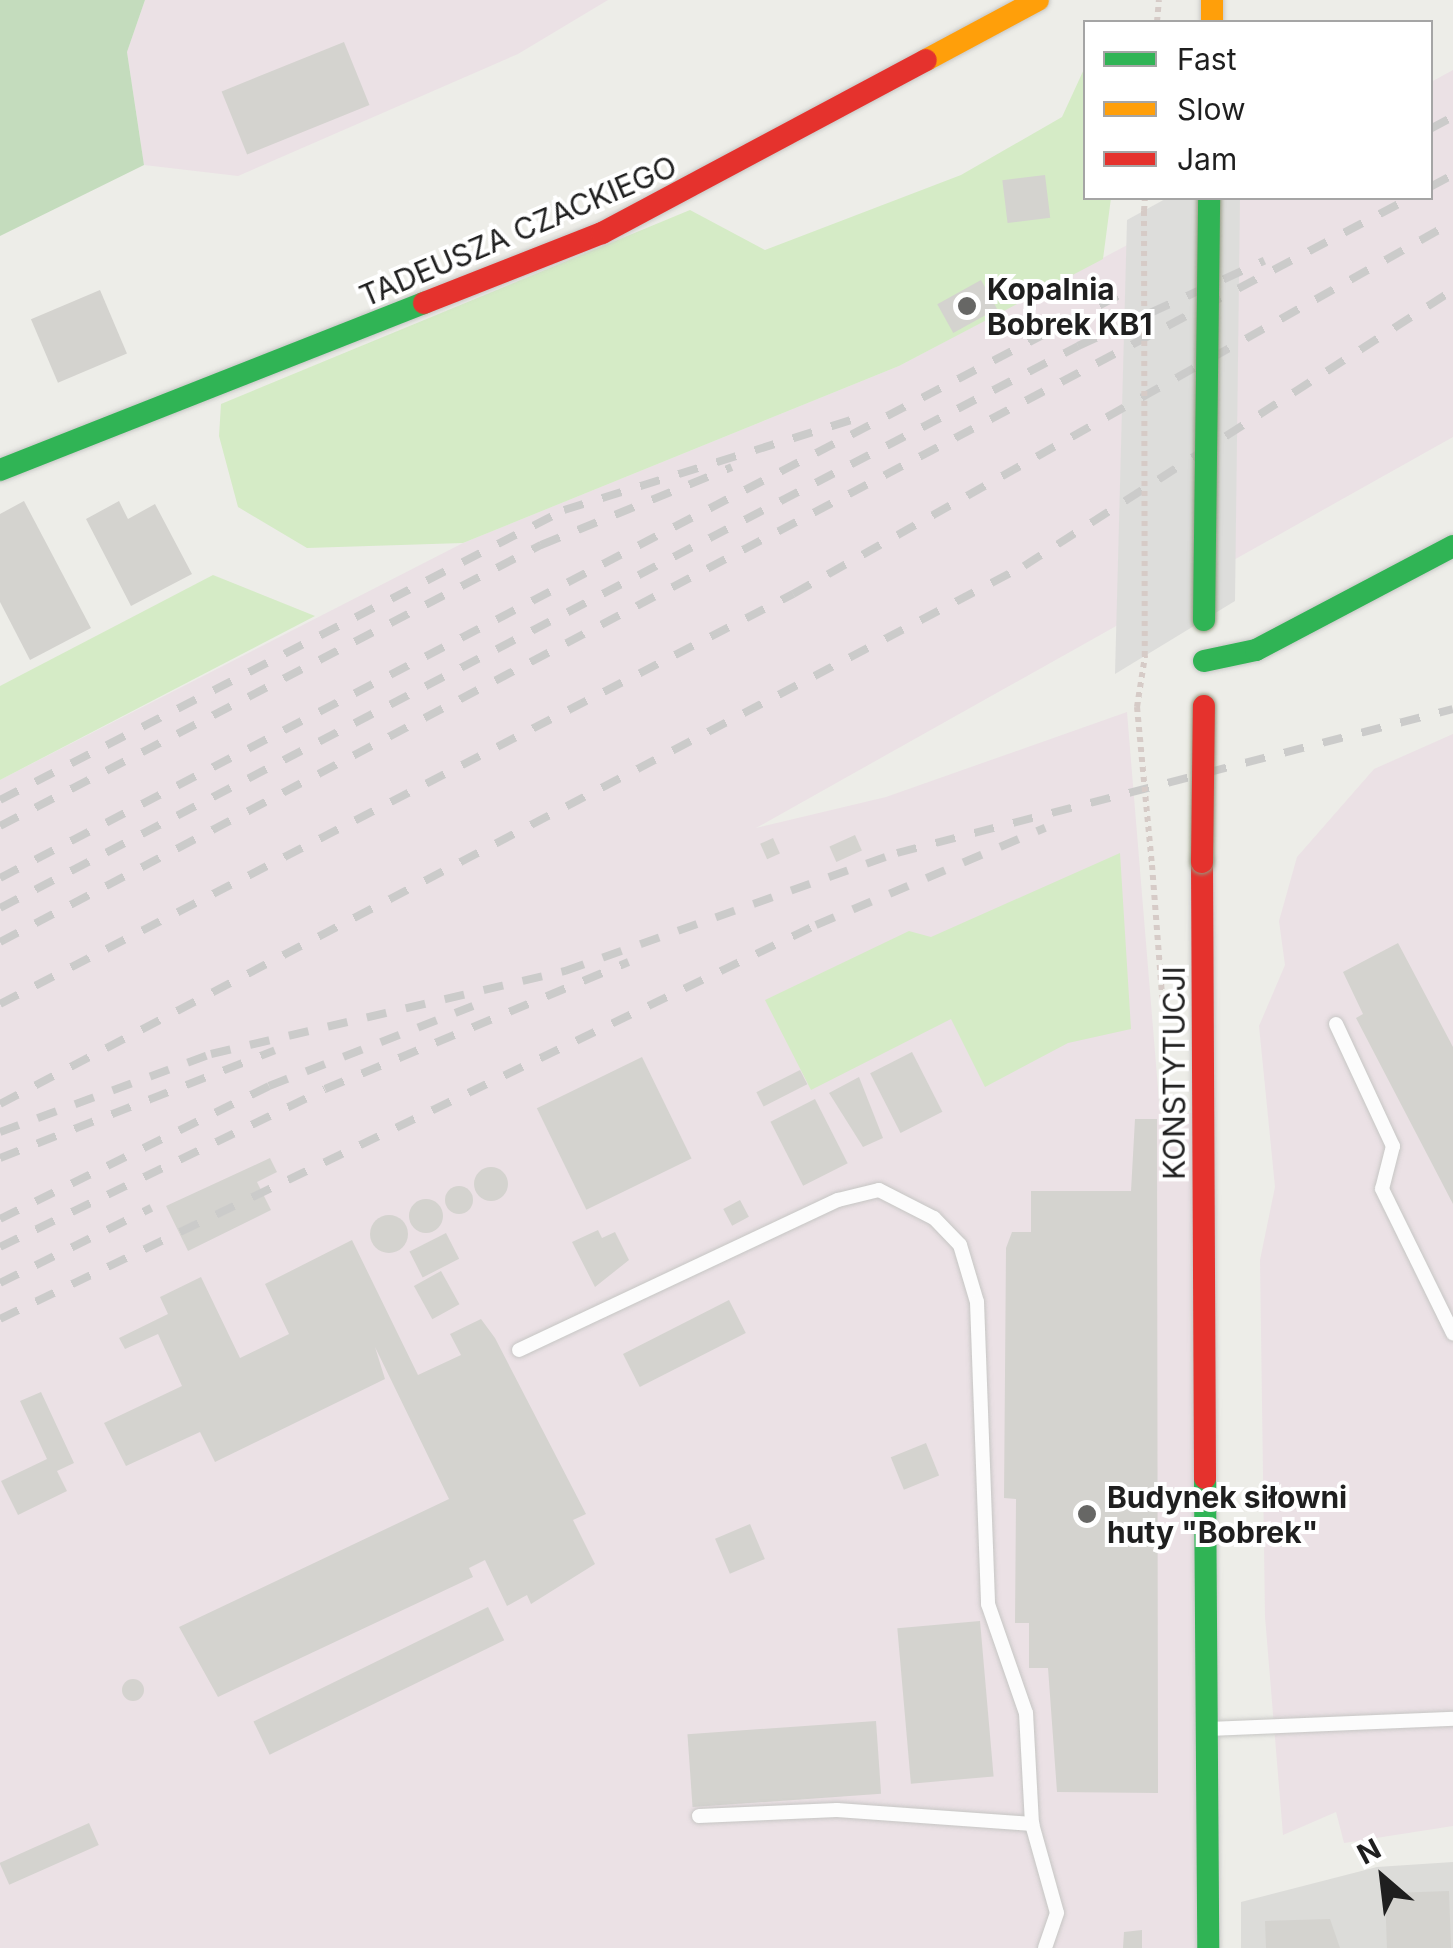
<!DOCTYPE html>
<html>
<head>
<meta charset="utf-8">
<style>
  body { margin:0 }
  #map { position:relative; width:1453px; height:1948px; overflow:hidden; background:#edede8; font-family:Inter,sans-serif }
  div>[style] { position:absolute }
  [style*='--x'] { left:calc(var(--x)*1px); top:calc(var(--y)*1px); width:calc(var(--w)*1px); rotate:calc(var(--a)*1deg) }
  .residential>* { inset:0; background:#dcdcd9 }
  .industrial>* { inset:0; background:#ebe1e5 }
  .grass>* { inset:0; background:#d5ebc6 }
  .forest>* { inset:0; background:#c4dcbd }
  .pier>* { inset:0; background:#dddddb }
  .building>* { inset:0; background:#d4d3cf; transform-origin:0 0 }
  .round { border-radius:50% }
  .path>* { height:6px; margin-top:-3px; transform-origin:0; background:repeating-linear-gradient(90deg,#d6cbc7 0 5px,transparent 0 10px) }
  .roads { filter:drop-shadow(0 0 2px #c6c6c4) drop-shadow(0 0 2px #c6c6c4) }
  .lane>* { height:14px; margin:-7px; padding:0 7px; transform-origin:7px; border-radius:7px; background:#fcfcfc }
  .fast>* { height:22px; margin:-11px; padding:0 11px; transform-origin:11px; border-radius:11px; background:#30b455 }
  .slow>* { height:22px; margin:-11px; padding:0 11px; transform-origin:11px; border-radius:11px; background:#ff9f0a }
  .jam>* { height:22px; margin:-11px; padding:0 11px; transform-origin:11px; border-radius:11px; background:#e5322d }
  .rail>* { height:8px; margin-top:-4px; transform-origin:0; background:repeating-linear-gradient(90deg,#cbcbca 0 20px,transparent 0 40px) }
  .path-bridge>* { height:6px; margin-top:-3px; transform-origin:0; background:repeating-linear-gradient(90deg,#d6cbc7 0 5px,transparent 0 10px) }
  .bridges { filter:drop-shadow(0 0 2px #939880) drop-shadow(0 0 2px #939880) }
  .fast-bridge>* { height:22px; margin:-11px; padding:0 11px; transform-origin:11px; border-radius:11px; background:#30b455 }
  .jam-bridge>* { height:22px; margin:-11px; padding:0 11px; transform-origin:11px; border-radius:11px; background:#e5322d }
  .dots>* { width:28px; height:28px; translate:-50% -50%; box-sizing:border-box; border:5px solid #fff; border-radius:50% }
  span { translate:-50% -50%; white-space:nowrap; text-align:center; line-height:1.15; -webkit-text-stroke:8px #fff; paint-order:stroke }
  .street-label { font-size:30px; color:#1f1f1f }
  .poi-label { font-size:30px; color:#1f1f1f; font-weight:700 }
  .left { translate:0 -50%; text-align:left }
  .legend { position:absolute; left:1083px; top:20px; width:350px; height:180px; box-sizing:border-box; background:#fff; border:2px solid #a5a5a5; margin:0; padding:12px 18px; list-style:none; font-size:30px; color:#1f1f1f }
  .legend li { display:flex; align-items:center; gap:20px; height:50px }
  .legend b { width:50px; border:2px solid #a5a5a5 }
  .north { position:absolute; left:1333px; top:1828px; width:100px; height:100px; -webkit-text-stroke:8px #fff; paint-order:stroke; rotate:332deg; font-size:28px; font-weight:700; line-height:40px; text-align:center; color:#1f1f1f }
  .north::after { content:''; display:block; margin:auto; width:35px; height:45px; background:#1f1f1f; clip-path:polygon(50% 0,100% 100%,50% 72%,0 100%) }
</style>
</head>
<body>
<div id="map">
  <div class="residential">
    <i style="clip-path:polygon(1453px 1862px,1453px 1948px,1241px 1948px,1241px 1902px,1377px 1867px)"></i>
  </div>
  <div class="industrial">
    <i style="clip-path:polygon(145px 0,608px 0,518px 54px,238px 176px,144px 165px,127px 52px)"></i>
    <i style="clip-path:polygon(1453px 70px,1453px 437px,756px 828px,886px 797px,1127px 712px,1160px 1113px,1205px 1113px,1208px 1948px,0 1948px,0 780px,463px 543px,899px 366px,1216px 198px,1430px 198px,1431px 82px)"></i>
    <i style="clip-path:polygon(1453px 734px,1453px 1826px,1344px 1843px,1336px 1812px,1283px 1835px,1265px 1617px,1260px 1260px,1275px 1187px,1259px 1026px,1285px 965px,1279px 921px,1297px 857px,1374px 769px)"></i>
  </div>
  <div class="grass">
    <i style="clip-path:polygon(1085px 67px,1086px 198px,1111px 198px,1103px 259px,899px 366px,463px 543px,307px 548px,238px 507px,219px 436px,221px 404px,690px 210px,765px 250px,961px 175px,1062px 117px)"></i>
    <i style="clip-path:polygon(213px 575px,315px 616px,0 780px,0 686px)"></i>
    <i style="clip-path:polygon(1120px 853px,1131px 1029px,1068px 1043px,985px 1087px,951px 1019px,811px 1090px,765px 1000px,909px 931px,931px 937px)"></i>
  </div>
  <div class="forest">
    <i style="clip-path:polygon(0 0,145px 0,127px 52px,144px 165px,0 236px)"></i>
  </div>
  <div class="pier">
    <i style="clip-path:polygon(1167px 198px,1240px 198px,1235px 601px,1115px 674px,1127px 220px)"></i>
  </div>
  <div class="building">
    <i style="left:344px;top:42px;width:68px;height:132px;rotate:68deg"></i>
    <i style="left:1045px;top:175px;width:43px;height:43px;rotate:83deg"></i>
    <i style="left:981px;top:280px;width:33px;height:50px;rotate:61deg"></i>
    <i style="left:100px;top:290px;width:69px;height:75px;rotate:67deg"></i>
    <i style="clip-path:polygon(24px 501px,91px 628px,30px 660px,0 602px,0 514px)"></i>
    <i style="clip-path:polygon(119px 501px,128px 519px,155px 504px,192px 574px,131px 606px,86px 519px)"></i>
    <i style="left:855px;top:835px;width:17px;height:28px;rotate:66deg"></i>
    <i style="left:773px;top:838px;width:17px;height:14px;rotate:66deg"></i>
    <i style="clip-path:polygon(1398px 943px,1453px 1047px,1453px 1204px,1356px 1018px,1363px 1014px,1343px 972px)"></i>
    <i style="left:912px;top:1052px;width:67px;height:47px;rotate:63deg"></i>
    <i style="left:642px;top:1057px;width:113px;height:117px;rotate:64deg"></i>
    <i style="left:800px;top:1070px;width:16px;height:49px;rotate:63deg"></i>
    <i style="clip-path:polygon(859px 1077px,883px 1138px,863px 1147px,829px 1093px)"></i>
    <i style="left:815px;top:1099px;width:72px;height:50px;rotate:63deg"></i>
    <i style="clip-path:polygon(1135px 1119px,1157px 1119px,1158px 1793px,1057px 1792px,1048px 1668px,1029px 1668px,1029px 1623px,1015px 1623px,1016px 1499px,1004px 1498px,1006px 1248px,1012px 1232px,1031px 1232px,1031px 1191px,1131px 1191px)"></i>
    <i style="clip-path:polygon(270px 1158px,277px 1172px,257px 1182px,271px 1210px,188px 1251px,166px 1206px)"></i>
    <i class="round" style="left:474px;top:1167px;width:34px;height:34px"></i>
    <i class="round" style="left:445px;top:1186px;width:28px;height:28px"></i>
    <i class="round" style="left:409px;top:1199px;width:34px;height:34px"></i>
    <i style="left:740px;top:1200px;width:19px;height:19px;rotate:62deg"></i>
    <i class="round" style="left:370px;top:1215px;width:38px;height:38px"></i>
    <i style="clip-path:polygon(598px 1230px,602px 1238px,615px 1232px,629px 1260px,595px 1287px,572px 1242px)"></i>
    <i style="left:446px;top:1233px;width:29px;height:41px;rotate:63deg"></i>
    <i style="clip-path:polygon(352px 1240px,418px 1375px,461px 1355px,450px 1334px,481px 1319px,495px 1338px,586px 1514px,573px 1520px,595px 1564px,531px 1604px,527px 1595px,507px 1606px,485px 1560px,469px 1568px,473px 1577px,218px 1697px,179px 1627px,449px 1499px,375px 1347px,385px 1379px,215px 1462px,200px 1432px,126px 1466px,104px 1423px,182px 1386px,158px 1334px,125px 1349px,119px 1338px,168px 1314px,160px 1297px,201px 1277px,240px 1358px,289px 1334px,265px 1284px)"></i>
    <i style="left:441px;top:1271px;width:38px;height:31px;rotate:61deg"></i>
    <i style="left:729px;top:1300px;width:37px;height:119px;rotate:63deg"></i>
    <i style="clip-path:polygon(41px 1392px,74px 1463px,57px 1471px,67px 1491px,18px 1515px,1px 1481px,47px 1459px,20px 1401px)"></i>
    <i style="left:926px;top:1443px;width:35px;height:38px;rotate:68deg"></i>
    <i style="left:750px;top:1524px;width:38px;height:38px;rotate:67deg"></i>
    <i style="left:488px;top:1607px;width:37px;height:261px;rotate:64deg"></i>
    <i style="left:980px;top:1621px;width:156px;height:83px;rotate:85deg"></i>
    <i class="round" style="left:122px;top:1679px;width:22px;height:22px"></i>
    <i style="left:876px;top:1721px;width:73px;height:189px;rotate:86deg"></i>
    <i style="left:89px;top:1823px;width:24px;height:98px;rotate:66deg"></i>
    <i style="left:1449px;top:1891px;width:57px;height:64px;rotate:88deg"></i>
    <i style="clip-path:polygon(1330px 1919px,1340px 1948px,1266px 1948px,1265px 1921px)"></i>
    <i style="clip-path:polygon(1142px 1930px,1142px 1948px,1123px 1948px,1124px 1932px)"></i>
  </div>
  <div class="path">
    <i style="--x:1157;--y:22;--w:22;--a:-85"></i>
    <i style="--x:1144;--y:211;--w:13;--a:-86"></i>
    <i style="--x:1137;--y:707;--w:52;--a:-81.1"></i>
    <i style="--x:1152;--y:865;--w:143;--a:85.6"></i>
  </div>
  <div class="roads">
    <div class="lane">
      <i style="--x:1336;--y:1024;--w:135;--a:65"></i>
      <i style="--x:1393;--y:1146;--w:44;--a:104.3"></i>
      <i style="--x:1382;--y:1189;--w:161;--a:63.8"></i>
      <i style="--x:519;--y:1350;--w:353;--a:-25.2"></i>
      <i style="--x:838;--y:1200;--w:42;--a:-13.7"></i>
      <i style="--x:879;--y:1190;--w:62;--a:27"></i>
      <i style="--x:934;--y:1218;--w:37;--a:46"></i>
      <i style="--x:960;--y:1245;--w:59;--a:73.4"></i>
      <i style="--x:977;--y:1302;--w:302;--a:87.9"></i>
      <i style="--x:988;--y:1604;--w:115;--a:70.8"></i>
      <i style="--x:1026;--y:1713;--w:111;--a:86.9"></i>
      <i style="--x:1210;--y:1729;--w:243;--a:-2.4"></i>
      <i style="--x:699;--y:1816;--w:138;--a:-2.5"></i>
      <i style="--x:837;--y:1810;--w:196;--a:4.1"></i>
      <i style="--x:1032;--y:1824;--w:92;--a:74.3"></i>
      <i style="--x:1057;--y:1913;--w:37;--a:109"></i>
    </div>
    <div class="fast">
      <i style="--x:0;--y:470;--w:456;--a:-21.5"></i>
      <i style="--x:1204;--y:661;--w:53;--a:-11.9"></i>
      <i style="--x:1256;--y:650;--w:223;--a:-27.8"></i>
      <i style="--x:1205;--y:1478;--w:470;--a:89.6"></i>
    </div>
    <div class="slow">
      <i style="--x:1212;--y:0;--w:22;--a:90"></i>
      <i style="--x:926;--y:60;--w:127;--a:-28.2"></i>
    </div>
    <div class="jam">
      <i style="--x:424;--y:303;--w:191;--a:-21.5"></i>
      <i style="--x:602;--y:233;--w:367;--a:-28.1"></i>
      <i style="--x:1202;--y:862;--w:616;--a:89.72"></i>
    </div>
  </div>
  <div class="rail">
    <i style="--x:1430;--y:129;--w:26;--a:-28"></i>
    <i style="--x:1430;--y:187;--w:26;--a:-28"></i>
    <i style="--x:0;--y:800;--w:634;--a:-27.21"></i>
    <i style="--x:564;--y:510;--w:318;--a:-17.4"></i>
    <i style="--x:0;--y:826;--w:610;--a:-27.45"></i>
    <i style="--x:541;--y:545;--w:206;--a:-22.2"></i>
    <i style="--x:0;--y:878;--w:1275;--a:-27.51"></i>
    <i style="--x:0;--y:908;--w:1216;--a:-27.53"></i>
    <i style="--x:1078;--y:346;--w:205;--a:-24.6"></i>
    <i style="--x:0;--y:942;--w:1594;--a:-27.82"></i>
    <i style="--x:0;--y:1004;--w:893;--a:-27.34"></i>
    <i style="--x:793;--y:594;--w:758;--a:-29.41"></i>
    <i style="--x:0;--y:1104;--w:1157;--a:-27.72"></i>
    <i style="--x:1024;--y:566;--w:510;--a:-32.76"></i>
    <i style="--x:0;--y:1132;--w:225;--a:-20.3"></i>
    <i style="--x:211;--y:1054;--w:364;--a:-13.2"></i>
    <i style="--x:565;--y:971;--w:352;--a:-19.6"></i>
    <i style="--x:897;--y:853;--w:574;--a:-14.52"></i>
    <i style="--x:0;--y:1158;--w:295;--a:-21.4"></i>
    <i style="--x:0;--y:1219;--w:300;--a:-26.3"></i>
    <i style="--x:269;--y:1086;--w:219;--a:-21.4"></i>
    <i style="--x:0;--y:1247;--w:361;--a:-25.9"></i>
    <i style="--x:325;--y:1089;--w:329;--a:-22.7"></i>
    <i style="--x:0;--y:1283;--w:169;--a:-26.4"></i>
    <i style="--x:0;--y:1319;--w:906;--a:-25.77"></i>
    <i style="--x:816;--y:925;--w:249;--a:-23"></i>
  </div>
  <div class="path-bridge">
    <i style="--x:1144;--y:211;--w:445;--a:89.9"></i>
    <i style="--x:1137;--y:707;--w:159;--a:84.6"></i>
  </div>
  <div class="bridges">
    <div class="fast-bridge">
      <i style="--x:1204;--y:620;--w:422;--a:-89.3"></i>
    </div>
    <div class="jam-bridge">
      <i style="--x:1202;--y:862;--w:156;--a:-89.3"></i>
    </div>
  </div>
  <div class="dots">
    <i style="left:967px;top:306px;background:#676765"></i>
    <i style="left:1087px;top:1514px;background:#676765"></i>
  </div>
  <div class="street-label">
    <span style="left:518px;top:231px;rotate:-23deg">TADEUSZA CZACKIEGO</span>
    <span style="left:1174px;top:1073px;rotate:-90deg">KONSTYTUCJI</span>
  </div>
  <div class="poi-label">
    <span class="left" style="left:987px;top:306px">Kopalnia<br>Bobrek KB1</span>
    <span class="left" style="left:1107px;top:1514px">Budynek siłowni<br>huty "Bobrek"</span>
  </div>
  <ul class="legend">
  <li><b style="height:12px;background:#30b455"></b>Fast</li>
  <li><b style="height:12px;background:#ff9f0a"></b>Slow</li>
  <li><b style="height:12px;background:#e5322d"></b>Jam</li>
  </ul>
  <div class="north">N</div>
</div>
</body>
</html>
